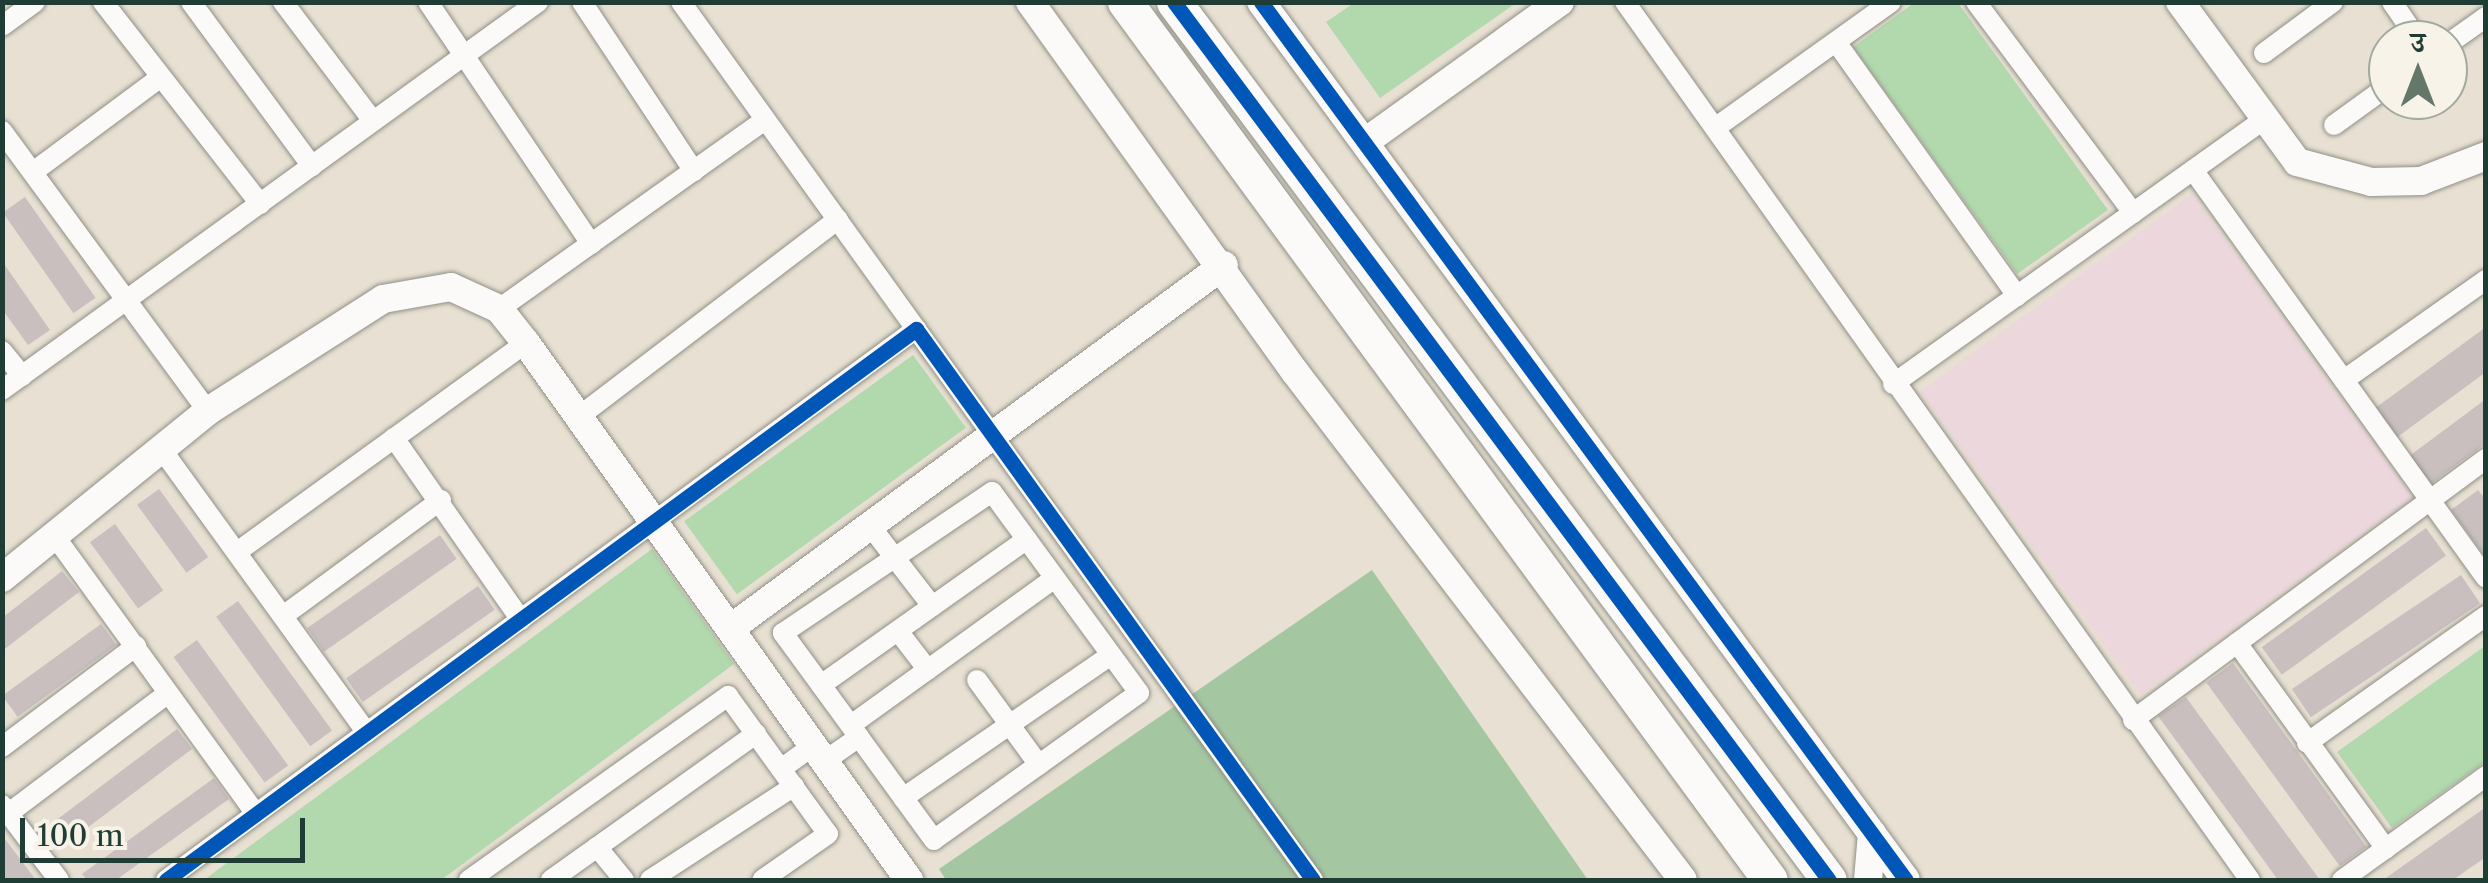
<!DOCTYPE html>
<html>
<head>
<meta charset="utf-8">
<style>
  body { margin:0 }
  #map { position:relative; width:2488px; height:883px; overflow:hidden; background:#e8e0d2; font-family:"Libre Caslon Text","Noto Serif Devanagari",serif }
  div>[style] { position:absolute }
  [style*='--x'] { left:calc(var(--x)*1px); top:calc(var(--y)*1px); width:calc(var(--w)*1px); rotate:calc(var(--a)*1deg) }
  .built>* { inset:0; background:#ecd7dc; transform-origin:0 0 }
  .green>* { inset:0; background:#b2d8ad; transform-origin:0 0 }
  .forest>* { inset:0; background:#a4c7a2 }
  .building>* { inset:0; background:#cabfbf; transform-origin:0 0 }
  .roads { filter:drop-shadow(0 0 2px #8f9087) drop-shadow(0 0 2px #8f9087) }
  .street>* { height:20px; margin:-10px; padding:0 10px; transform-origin:10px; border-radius:10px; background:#fcfaf8 }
  .secondary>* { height:28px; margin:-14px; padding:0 14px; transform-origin:14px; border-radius:14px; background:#fcfaf8 }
  .highway>* { height:35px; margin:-17.5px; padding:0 17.5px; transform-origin:17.5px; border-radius:17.5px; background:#fcfaf8 }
  .cycleway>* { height:15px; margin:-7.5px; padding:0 7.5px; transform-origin:7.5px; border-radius:7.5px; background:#0057b8 }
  span { translate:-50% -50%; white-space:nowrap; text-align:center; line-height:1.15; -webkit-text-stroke:8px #f7f3e8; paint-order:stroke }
  .frame { position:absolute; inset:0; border:5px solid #1f3d34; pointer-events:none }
  .north { position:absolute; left:2368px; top:20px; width:100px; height:100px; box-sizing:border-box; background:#f7f3e8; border:2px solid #a1aaa0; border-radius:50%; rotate:0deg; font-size:28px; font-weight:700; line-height:40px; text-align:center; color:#1f3d34 }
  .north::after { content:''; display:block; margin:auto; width:35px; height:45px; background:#65766b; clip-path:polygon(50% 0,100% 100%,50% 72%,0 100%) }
  .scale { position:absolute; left:20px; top:818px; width:285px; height:45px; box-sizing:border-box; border:5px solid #1f3d34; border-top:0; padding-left:12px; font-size:30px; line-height:35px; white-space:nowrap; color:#1f3d34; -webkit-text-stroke:8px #f7f3e8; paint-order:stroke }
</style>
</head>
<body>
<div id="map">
  <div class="built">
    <i style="left:2192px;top:194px;width:375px;height:336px;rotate:54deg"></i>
  </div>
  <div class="green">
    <i style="clip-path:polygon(1354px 3px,1354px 2px,1516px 3px,1380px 98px,1326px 22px)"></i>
    <i style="clip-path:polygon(1914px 3px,1958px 3px,2108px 210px,2017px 274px,1853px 47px)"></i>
    <i style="left:913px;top:355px;width:90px;height:283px;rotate:54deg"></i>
    <i style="clip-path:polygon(652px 549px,734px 664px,441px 880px,204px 880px)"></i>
    <i style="clip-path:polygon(2485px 646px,2485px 762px,2392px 828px,2337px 752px)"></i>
  </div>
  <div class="forest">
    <i style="clip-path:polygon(1372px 570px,1588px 880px,946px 880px,939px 869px)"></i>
  </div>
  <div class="building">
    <i style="left:25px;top:197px;width:123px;height:27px;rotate:55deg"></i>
    <i style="clip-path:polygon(2px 261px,50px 330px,28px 345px,2px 309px)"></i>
    <i style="clip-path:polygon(2486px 327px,2486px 372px,2396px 438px,2374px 409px)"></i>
    <i style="clip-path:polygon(2486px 399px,2486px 443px,2429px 485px,2408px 457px)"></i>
    <i style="left:159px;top:489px;width:84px;height:27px;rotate:54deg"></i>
    <i style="clip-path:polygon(2478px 490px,2486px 500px,2486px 558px,2451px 510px)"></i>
    <i style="left:115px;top:524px;width:82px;height:31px;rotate:54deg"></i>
    <i style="left:2426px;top:528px;width:34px;height:203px;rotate:54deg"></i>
    <i style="left:440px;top:535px;width:29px;height:162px;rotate:55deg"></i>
    <i style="clip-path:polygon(62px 571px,79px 592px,2px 651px,2px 618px)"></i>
    <i style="left:2461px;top:575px;width:34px;height:204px;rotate:56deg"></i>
    <i style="left:478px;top:586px;width:29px;height:161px;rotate:55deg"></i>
    <i style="left:238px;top:601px;width:160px;height:27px;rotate:54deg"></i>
    <i style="left:101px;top:624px;width:26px;height:122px;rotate:54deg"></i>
    <i style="left:197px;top:640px;width:155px;height:29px;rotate:54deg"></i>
    <i style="left:2233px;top:663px;width:227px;height:33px;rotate:54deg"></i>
    <i style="clip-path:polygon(2186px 697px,2196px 711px,2320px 880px,2278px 880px,2241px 829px,2158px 716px)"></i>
    <i style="left:177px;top:729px;width:25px;height:161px;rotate:53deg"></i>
    <i style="clip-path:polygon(214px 778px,229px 799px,116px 880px,87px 880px,82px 874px)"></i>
    <i style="clip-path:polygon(2486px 807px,2486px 857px,2473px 866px,2453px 880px,2383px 880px)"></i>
    <i style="clip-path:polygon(2px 835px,36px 880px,2px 880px)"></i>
  </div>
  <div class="roads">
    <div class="street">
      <i style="--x:103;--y:2;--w:256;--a:52.1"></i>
      <i style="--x:191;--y:2;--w:204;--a:53.6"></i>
      <i style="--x:283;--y:2;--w:149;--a:52.9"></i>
      <i style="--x:428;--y:2;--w:292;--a:56"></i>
      <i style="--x:582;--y:2;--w:203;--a:56.5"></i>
      <i style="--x:681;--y:2;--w:403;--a:54.3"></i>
      <i style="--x:1625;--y:2;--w:1078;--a:54.56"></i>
      <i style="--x:1976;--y:2;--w:263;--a:53.3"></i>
      <i style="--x:2392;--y:2;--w:46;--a:55.6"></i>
      <i style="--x:2;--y:26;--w:41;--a:-36"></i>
      <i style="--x:1836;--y:42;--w:312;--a:54.5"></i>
      <i style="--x:2448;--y:44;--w:47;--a:-35.4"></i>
      <i style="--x:2264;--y:53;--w:86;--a:-36.5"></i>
      <i style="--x:2334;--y:125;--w:67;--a:-35.8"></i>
      <i style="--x:1715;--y:128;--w:216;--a:-35.6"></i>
      <i style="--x:2;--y:131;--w:348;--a:53.7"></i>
      <i style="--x:2193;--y:170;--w:502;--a:54.32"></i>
      <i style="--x:33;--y:172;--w:156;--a:-36.6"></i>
      <i style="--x:499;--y:309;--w:326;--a:-35.4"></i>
      <i style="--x:2;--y:351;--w:32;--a:51"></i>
      <i style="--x:2344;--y:380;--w:174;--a:-35.2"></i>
      <i style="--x:1893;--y:384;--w:453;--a:-35.5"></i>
      <i style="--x:2;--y:390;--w:662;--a:-35.9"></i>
      <i style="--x:581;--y:415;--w:323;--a:-37.3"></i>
      <i style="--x:394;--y:438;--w:222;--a:55.1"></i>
      <i style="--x:160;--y:447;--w:353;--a:54.1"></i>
      <i style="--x:871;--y:527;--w:100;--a:52.3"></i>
      <i style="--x:54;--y:535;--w:344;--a:54.1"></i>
      <i style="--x:237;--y:552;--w:357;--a:-35.9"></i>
      <i style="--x:283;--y:616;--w:196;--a:-36.3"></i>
      <i style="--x:898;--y:631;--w:49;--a:52.4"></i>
      <i style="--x:2237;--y:643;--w:254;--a:54.1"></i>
      <i style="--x:977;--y:680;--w:105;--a:53.9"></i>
      <i style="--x:821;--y:685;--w:252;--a:-35.3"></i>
      <i style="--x:2133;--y:720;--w:439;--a:-36.5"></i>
      <i style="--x:851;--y:725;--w:251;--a:-35.8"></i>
      <i style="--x:2307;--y:743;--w:219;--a:-35.4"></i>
      <i style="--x:2;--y:747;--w:168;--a:-37"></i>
      <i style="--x:826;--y:760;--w:40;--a:-34.9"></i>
      <i style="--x:859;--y:737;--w:129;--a:-126.2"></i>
      <i style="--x:783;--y:633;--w:252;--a:-34"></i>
      <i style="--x:992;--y:492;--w:249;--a:53.8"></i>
      <i style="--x:1139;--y:693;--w:252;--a:144.4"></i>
      <i style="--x:934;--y:840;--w:127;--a:-126.1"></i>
      <i style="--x:781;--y:769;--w:41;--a:-36"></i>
      <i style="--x:903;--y:798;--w:252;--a:-34.5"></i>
      <i style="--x:2;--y:805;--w:94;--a:52.8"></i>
      <i style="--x:9;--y:813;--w:199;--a:-37"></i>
      <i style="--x:597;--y:847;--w:43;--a:50.7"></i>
      <i style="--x:166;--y:880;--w:931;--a:-36.3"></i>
      <i style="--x:916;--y:329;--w:679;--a:54.23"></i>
      <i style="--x:469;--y:880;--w:318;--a:-35.4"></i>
      <i style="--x:728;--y:696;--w:170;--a:54.1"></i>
      <i style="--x:828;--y:834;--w:80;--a:145.1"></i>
      <i style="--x:551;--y:880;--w:252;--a:-35.5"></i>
      <i style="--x:650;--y:880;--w:172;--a:-33.1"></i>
      <i style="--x:2342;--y:880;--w:178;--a:-35.8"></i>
    </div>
    <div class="secondary">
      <i style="--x:1030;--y:2;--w:455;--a:54.4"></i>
      <i style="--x:1295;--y:372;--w:639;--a:52.63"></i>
      <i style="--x:1261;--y:2;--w:1089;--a:53.7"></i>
      <i style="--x:2180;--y:2;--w:198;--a:53.8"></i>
      <i style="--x:2297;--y:162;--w:77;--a:15.1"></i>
      <i style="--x:2371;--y:182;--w:50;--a:-1.1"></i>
      <i style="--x:2421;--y:181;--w:70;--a:-21"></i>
      <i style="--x:1365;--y:142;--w:240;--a:-35.7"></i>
      <i style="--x:2;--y:578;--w:265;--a:-39"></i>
      <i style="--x:208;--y:411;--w:208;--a:-32.6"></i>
      <i style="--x:383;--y:299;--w:69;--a:-10"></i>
      <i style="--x:451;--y:287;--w:53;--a:24.6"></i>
      <i style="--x:499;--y:309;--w:43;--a:51.5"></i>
      <i style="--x:526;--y:343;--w:660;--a:54.5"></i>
      <i style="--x:731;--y:628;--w:612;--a:-36.36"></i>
      <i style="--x:1868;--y:880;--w:47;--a:-85.1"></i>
    </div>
    <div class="highway">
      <i style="--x:1125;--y:2;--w:1089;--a:53.7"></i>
      <i style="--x:1174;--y:2;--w:1095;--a:53.28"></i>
    </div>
  </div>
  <div class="cycleway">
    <i style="--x:1174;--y:2;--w:1095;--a:53.28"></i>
    <i style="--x:1261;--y:2;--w:1089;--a:53.7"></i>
    <i style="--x:166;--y:880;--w:931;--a:-36.3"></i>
    <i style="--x:916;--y:329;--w:679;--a:54.23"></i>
  </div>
  <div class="frame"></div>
  <div class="north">उ</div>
  <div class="scale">100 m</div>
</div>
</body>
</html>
